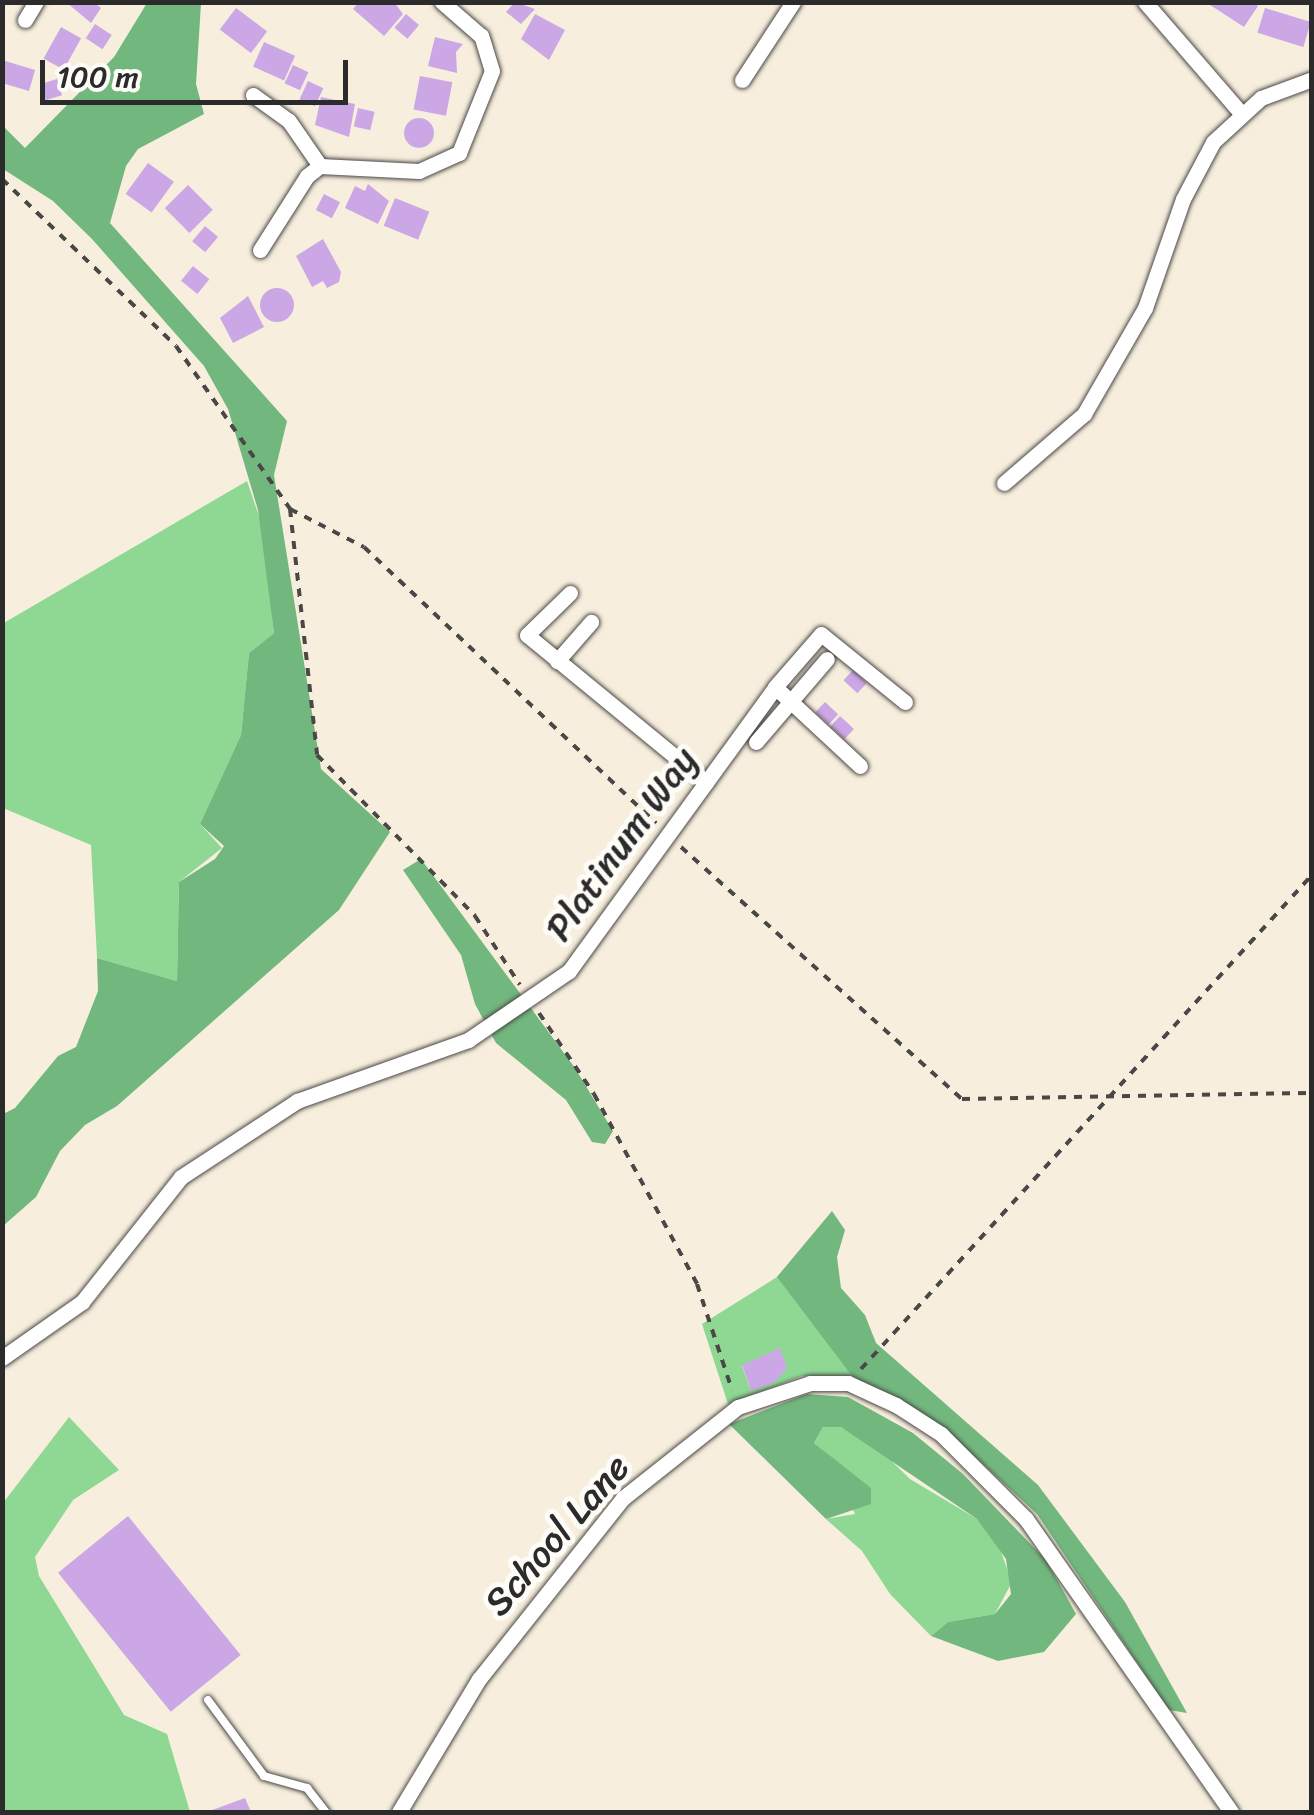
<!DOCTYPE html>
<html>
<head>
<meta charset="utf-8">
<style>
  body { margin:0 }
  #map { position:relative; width:1314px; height:1815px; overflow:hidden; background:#f7eedd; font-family:Sriracha,sans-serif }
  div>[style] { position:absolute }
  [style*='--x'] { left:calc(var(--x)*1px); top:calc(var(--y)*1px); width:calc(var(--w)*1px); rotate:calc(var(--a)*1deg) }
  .green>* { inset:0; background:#8ed894 }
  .forest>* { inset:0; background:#72b87e }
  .building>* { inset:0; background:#cba8e5; transform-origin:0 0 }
  .round { border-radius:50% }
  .path>* { height:4px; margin-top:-2px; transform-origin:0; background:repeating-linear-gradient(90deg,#4a4846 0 8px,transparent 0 16px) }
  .roads { filter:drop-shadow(0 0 2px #4a4846) drop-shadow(0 0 2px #4a4846) }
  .lane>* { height:8px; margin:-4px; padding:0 4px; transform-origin:4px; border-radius:4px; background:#fff }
  .street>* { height:15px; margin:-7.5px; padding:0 7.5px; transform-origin:7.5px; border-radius:7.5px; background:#fff }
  span { translate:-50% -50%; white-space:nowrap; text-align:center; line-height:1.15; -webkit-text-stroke:10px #fdfcf7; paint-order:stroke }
  .street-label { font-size:38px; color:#2b2b2b }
  .frame { position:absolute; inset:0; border:5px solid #2b2b2b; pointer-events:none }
  .scale { position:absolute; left:40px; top:60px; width:308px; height:45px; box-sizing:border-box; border:5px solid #2b2b2b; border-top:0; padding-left:12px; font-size:30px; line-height:35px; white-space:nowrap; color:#2b2b2b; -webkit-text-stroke:8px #fdfcf7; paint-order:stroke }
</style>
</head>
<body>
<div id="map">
  <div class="green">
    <i style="clip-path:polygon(247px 481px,262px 525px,274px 633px,249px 653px,241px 735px,200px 824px,222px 848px,179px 882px,177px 981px,97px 958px,91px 845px,3px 808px,2px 624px)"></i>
    <i style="clip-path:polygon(evenodd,807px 1242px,852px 1376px,802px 1376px,728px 1404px,702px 1324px,777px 1277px,807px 1242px,780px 1348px,781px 1375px,751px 1391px,742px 1366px,780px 1348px)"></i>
    <i style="clip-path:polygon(69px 1417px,119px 1470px,73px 1500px,35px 1557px,39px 1576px,124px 1715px,167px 1734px,190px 1812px,3px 1812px,3px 1503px)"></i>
    <i style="clip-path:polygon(823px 1427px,841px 1427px,878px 1448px,910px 1479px,977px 1519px,997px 1541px,1012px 1582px,995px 1614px,948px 1622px,931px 1636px,890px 1594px,862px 1551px,826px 1519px,855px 1514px,829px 1455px,814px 1443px)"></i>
  </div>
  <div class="forest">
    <i style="clip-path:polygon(147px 3px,201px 3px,196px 84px,204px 114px,138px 149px,126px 166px,110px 223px,287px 421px,274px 475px,321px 769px,390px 832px,339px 910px,117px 1106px,85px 1125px,60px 1151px,36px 1197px,3px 1226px,3px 1114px,15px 1108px,58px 1056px,76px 1047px,98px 991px,97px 958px,177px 981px,179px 882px,215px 859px,224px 846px,200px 824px,241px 735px,249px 653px,274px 633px,258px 510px,228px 409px,204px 366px,92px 239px,53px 201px,3px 169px,3px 126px,25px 148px,114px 57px)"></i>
    <i style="clip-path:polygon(421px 859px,575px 1068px,613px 1131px,605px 1144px,592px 1142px,566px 1100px,496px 1043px,475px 1004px,461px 955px,403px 870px)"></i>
    <i style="clip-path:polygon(832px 1211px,845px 1230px,837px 1257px,841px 1288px,865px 1315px,876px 1343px,1038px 1485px,1125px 1602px,1187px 1713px,1169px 1710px,1037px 1514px,946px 1430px,852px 1376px,777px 1277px)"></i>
    <i style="clip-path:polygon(807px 1394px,848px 1397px,913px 1433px,963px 1474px,1046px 1560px,1076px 1614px,1044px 1652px,998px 1661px,931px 1636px,948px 1622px,995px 1614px,1011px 1594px,1006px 1559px,977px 1519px,841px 1427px,823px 1427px,814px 1443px,871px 1488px,871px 1504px,826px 1519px,729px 1424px)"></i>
  </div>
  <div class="building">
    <i style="clip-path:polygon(66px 2px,93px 2px,101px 8px,91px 23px)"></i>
    <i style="clip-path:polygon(359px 2px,394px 2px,403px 14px,384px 36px,353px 9px)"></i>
    <i style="clip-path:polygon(515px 2px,535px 9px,521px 24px,506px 12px)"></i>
    <i style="clip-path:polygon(1253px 2px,1258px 6px,1244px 27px,1207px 3px)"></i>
    <i style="left:236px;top:8px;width:39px;height:27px;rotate:37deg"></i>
    <i style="left:1265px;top:8px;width:48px;height:26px;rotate:17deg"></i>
    <i style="left:406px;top:14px;width:17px;height:18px;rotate:40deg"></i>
    <i style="clip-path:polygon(535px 14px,565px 30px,549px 60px,521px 39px)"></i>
    <i style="left:95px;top:24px;width:20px;height:17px;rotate:33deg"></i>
    <i style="left:61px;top:27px;width:23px;height:36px;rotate:29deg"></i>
    <i style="clip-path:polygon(435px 37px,463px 44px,456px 52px,457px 73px,428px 66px)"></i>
    <i style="left:264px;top:42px;width:34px;height:27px;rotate:24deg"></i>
    <i style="clip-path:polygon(2px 60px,35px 70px,29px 91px,2px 83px)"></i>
    <i style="left:293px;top:65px;width:17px;height:20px;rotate:25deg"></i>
    <i style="left:420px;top:76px;width:33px;height:34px;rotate:11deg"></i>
    <i style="left:57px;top:79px;width:17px;height:17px;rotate:73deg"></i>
    <i style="left:308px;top:81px;width:17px;height:20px;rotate:25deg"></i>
    <i style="clip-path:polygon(321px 97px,355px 104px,349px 137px,315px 125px)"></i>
    <i style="left:358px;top:108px;width:17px;height:19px;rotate:13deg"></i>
    <i class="round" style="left:404px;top:118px;width:30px;height:30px"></i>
    <i style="left:148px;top:163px;width:32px;height:38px;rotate:36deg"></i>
    <i style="clip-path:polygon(368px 184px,389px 201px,378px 224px,345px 208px,355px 186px,365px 191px)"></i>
    <i style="left:188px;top:185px;width:35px;height:33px;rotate:45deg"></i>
    <i style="left:324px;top:194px;width:18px;height:18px;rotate:27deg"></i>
    <i style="left:395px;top:198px;width:37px;height:30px;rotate:22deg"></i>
    <i style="left:205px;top:226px;width:17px;height:20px;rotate:40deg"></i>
    <i style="clip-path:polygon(323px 239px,341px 272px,339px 282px,327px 288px,323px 281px,312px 287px,296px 256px)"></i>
    <i style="left:193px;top:266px;width:21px;height:19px;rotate:39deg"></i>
    <i class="round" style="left:260px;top:288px;width:34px;height:34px"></i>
    <i style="clip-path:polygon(248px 296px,264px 327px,233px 343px,220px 318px)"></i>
    <i style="left:853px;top:670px;width:19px;height:14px;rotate:43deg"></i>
    <i style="left:825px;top:702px;width:18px;height:14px;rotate:43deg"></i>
    <i style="left:840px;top:716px;width:19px;height:14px;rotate:43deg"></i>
    <i style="clip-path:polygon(780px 1348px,787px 1368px,775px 1382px,751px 1391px,742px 1365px)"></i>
    <i style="left:128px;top:1516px;width:179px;height:90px;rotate:51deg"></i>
    <i style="clip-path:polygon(245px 1798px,251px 1812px,207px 1812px)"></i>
  </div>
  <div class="path">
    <i style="--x:2;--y:179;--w:241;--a:43.8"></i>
    <i style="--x:176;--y:346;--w:199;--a:55"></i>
    <i style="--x:290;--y:509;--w:247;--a:83.7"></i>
    <i style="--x:317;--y:755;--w:226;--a:45.5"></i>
    <i style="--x:475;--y:916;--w:82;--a:56.9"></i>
    <i style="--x:290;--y:509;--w:83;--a:27.2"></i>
    <i style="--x:364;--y:547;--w:402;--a:43.4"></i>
    <i style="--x:681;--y:847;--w:377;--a:41.9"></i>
    <i style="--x:962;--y:1099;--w:350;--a:-1"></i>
    <i style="--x:539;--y:1013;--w:98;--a:55.8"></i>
    <i style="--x:594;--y:1094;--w:216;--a:61.5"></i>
    <i style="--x:697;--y:1284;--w:112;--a:71.7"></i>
    <i style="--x:861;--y:1369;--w:669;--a:-47.61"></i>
  </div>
  <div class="roads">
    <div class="lane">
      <i style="--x:208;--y:1700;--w:94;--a:53.6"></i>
      <i style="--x:264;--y:1776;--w:45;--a:15.6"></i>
      <i style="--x:307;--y:1788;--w:31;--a:52"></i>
    </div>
    <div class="street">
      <i style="--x:1145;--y:2;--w:145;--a:49.2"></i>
      <i style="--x:25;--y:20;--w:21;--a:-59"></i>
      <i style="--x:742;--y:80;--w:93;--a:-56.8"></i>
      <i style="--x:253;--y:95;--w:44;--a:35.8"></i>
      <i style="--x:289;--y:121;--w:55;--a:55.4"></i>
      <i style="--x:260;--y:250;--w:88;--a:-57.6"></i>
      <i style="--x:307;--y:176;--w:16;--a:-38"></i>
      <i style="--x:320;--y:166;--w:99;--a:2.9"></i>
      <i style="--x:419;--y:171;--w:44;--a:-24.2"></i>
      <i style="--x:459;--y:153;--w:88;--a:-68.1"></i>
      <i style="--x:492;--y:71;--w:37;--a:-107"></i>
      <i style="--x:481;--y:36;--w:52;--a:-138.9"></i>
      <i style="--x:1004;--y:483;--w:106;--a:-40.8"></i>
      <i style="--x:1084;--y:414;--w:122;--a:-60.1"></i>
      <i style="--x:1145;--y:308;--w:115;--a:-70.8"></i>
      <i style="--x:1183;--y:199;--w:64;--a:-62.2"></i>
      <i style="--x:1213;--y:142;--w:65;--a:-42.5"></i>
      <i style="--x:1261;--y:98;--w:54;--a:-20.4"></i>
      <i style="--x:570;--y:593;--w:60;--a:135.7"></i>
      <i style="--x:527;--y:635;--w:232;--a:39.4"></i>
      <i style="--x:557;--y:661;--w:52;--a:-48.9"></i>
      <i style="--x:775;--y:687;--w:116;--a:42.9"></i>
      <i style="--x:756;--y:742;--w:109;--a:-49.5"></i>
      <i style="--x:2;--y:1358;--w:98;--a:-35"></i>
      <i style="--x:82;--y:1302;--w:159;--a:-51.6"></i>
      <i style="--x:181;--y:1177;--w:139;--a:-33.2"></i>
      <i style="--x:297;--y:1101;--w:182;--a:-19.6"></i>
      <i style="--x:468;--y:1040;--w:122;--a:-34.3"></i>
      <i style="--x:569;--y:971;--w:351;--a:-54"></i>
      <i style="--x:775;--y:687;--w:70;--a:-49"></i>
      <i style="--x:821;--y:634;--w:108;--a:39"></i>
      <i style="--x:399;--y:1812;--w:155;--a:-59"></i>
      <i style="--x:479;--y:1679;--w:231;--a:-51.5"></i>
      <i style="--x:623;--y:1498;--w:147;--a:-38.4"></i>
      <i style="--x:738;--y:1407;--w:76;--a:-18.4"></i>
      <i style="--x:810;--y:1383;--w:38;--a:0"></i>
      <i style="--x:848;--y:1383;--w:53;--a:24.6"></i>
      <i style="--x:896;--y:1405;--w:54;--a:32.8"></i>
      <i style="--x:941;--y:1434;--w:120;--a:45"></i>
      <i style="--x:1026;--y:1519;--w:358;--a:55"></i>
    </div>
  </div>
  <div class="street-label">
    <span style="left:621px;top:844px;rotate:-54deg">Platinum Way</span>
    <span style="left:557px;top:1535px;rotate:-49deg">School Lane</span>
  </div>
  <div class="frame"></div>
  <div class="scale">100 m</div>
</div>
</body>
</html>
